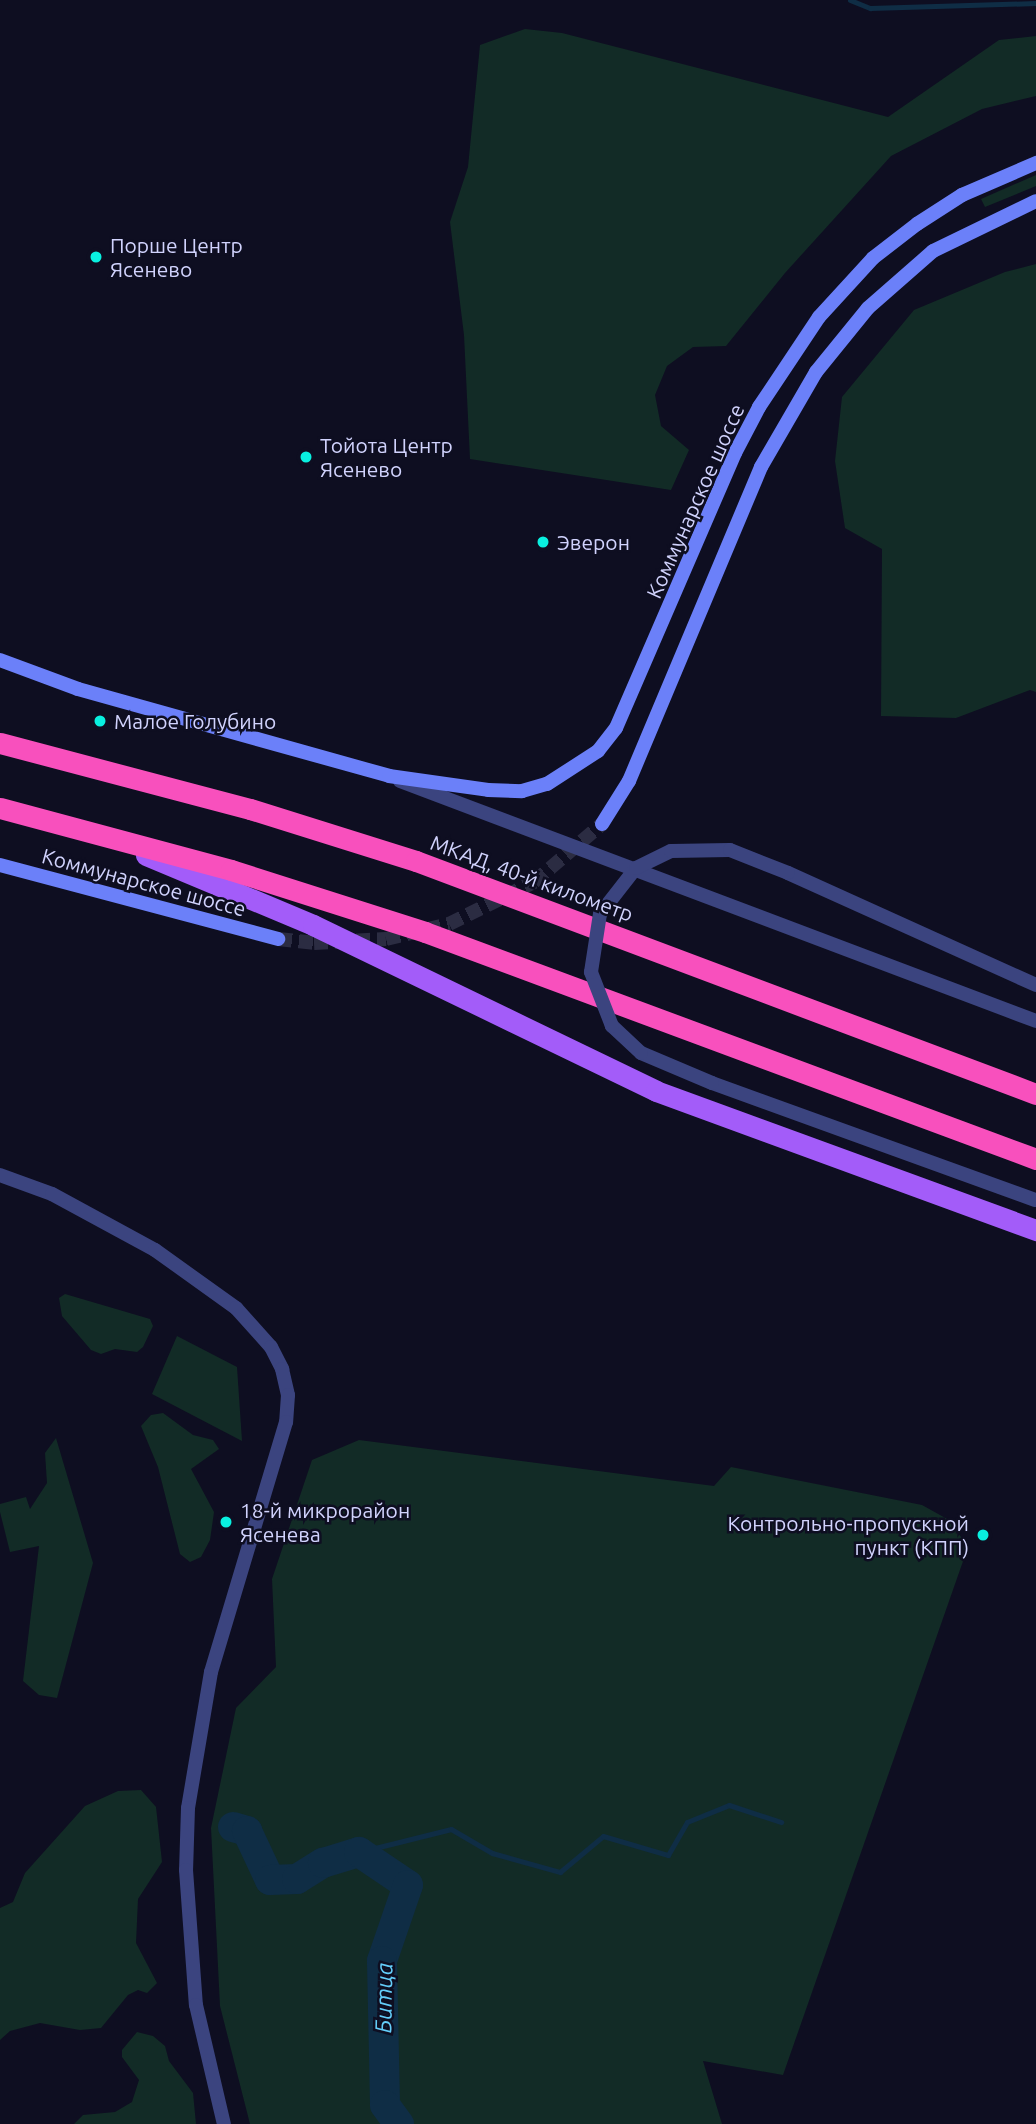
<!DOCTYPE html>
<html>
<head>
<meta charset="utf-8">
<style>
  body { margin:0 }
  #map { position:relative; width:1036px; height:2124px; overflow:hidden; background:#0e0e21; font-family:Ubuntu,sans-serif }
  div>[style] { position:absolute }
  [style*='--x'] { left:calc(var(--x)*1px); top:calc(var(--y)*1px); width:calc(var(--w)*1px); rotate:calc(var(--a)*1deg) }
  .green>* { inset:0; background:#122b26 }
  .stream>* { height:5px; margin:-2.5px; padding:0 2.5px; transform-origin:2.5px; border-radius:2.5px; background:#0f2d45 }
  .river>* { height:30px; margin:-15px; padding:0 15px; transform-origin:15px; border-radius:15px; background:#0f2d45 }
  .secondary-tunnel>* { height:14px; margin-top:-7px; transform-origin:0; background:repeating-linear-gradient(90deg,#2b2c42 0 14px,transparent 0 21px) }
  .street>* { height:14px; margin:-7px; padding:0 7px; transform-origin:7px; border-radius:7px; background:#3b447f }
  .secondary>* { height:14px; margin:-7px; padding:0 7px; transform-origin:7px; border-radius:7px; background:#6b80f9 }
  .primary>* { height:21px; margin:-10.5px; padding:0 10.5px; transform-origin:10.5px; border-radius:10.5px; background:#a35cf9 }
  .highway>* { height:21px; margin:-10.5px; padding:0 10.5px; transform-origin:10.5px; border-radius:10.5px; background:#f850bd }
  .street-bridge>* { height:14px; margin:-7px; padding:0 7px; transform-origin:7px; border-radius:7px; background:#3b447f }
  .dots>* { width:19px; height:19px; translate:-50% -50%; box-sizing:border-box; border:4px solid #0e0e21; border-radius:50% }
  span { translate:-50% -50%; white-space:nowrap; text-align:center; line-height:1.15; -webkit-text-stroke:5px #0e0e21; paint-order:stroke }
  .poi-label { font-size:21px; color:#d1d3fd }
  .left { translate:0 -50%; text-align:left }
  .right { translate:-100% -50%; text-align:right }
  .street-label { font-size:21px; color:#d1d3fd }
  .water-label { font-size:23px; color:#63cdf9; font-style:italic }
</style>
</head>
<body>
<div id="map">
  <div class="green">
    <i style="clip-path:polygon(525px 29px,562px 33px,888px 117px,999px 40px,1036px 36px,1036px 96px,982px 109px,891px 156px,785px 273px,726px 346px,693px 347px,667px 366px,655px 395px,661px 426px,689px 450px,671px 490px,470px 459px,464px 335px,450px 222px,468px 167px,480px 45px)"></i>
    <i style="clip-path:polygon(1036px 175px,1036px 186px,985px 207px,981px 199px)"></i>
    <i style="clip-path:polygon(1036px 264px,1036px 692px,1030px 690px,956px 718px,881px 716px,882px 549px,845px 528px,835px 461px,842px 397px,914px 310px,1005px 272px)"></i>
    <i style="clip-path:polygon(65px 1294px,150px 1319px,153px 1326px,143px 1347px,137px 1352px,115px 1349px,101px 1354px,91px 1350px,62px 1316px,59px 1298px)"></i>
    <i style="clip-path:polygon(177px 1336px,237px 1367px,242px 1441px,152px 1394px)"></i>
    <i style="clip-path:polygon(163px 1413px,193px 1435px,213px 1440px,219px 1449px,191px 1469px,214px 1512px,210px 1540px,201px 1557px,190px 1562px,180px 1554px,158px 1467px,141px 1426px,151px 1415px)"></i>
    <i style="clip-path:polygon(56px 1438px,93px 1563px,57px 1698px,39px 1695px,23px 1681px,39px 1546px,10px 1552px,0 1512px,0 1504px,26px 1497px,30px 1509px,47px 1483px,45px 1453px)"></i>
    <i style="clip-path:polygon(359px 1440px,714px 1486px,731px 1467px,922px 1505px,949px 1520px,968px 1547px,783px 2075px,703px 2061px,722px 2124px,250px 2124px,220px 2006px,211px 1828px,236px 1708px,276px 1667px,272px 1579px,312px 1460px)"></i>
    <i style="clip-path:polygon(141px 1790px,156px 1807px,162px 1862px,138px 1899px,136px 1943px,157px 1983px,147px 1993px,138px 1990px,128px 1995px,101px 2028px,80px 2030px,40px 2023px,10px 2031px,0 2040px,0 1908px,13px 1902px,25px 1873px,85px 1806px,118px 1791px)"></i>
    <i style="clip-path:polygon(137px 2032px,153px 2036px,165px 2046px,169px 2061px,193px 2093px,196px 2124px,74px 2124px,83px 2115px,115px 2112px,132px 2102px,139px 2080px,122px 2057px,122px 2050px)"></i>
  </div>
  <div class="stream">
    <i style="--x:850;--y:0;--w:22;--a:22"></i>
    <i style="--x:870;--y:8;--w:166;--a:-1.7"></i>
    <i style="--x:359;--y:1852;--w:95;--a:-14"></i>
    <i style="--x:451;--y:1829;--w:48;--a:30.3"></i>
    <i style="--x:492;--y:1853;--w:71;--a:15.6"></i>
    <i style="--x:560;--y:1872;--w:56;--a:-39.9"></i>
    <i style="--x:603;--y:1836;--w:68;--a:16.3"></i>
    <i style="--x:668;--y:1855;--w:38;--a:-60"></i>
    <i style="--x:687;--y:1822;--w:45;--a:-22"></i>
    <i style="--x:729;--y:1805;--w:55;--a:18.1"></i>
  </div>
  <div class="river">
    <i style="--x:233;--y:1827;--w:15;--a:16"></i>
    <i style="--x:247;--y:1831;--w:54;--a:64.9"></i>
    <i style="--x:270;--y:1880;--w:27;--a:-2"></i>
    <i style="--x:297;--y:1879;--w:31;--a:-32"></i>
    <i style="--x:323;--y:1863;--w:38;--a:-17"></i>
    <i style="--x:359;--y:1852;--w:59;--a:34"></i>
    <i style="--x:408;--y:1885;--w:80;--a:108.9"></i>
    <i style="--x:382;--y:1961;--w:144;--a:88.8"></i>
    <i style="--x:385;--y:2105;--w:24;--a:54"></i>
  </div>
  <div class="secondary-tunnel">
    <i style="--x:278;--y:939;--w:36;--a:6"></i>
    <i style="--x:314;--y:943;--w:72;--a:-3.2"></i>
    <i style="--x:386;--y:939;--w:65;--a:-13.4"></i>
    <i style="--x:449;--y:924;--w:95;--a:-26.3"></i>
    <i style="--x:534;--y:882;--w:89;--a:-40.5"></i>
  </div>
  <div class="street">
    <i style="--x:400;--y:781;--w:680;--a:20.67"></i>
    <i style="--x:788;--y:873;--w:272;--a:24.3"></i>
    <i style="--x:712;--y:1083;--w:344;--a:19.9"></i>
    <i style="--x:0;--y:1175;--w:55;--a:20.1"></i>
    <i style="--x:52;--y:1194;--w:117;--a:28.5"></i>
    <i style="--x:155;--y:1250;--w:100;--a:35.6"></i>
    <i style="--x:236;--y:1308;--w:52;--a:48.1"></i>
    <i style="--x:271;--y:1347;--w:25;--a:63"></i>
    <i style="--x:282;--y:1369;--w:27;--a:77"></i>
    <i style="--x:288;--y:1395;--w:27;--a:94"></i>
    <i style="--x:286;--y:1422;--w:261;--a:106.7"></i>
    <i style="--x:211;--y:1672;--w:138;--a:99.6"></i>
    <i style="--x:188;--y:1808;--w:62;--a:91.8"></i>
    <i style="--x:186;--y:1870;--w:135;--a:85.8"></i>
    <i style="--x:196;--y:2005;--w:122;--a:76.8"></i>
  </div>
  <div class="secondary">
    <i style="--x:0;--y:660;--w:83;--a:20.4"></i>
    <i style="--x:78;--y:689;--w:323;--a:15.6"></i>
    <i style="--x:389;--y:776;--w:100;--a:8"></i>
    <i style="--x:488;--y:790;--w:34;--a:2"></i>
    <i style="--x:522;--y:791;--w:26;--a:-16"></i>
    <i style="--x:547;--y:784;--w:61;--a:-32.9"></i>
    <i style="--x:598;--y:751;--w:29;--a:-52"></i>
    <i style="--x:616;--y:728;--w:300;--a:-66.6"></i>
    <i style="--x:735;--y:453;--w:52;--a:-62.4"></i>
    <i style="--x:759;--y:407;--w:108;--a:-56.3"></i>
    <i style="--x:819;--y:317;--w:80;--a:-47.5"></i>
    <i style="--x:873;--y:258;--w:56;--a:-37.7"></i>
    <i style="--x:917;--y:224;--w:54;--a:-32.8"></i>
    <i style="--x:962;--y:195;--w:81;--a:-23.4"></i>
    <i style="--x:602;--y:824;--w:51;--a:-57.9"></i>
    <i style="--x:629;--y:781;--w:341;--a:-67.2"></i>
    <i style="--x:761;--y:467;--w:110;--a:-59.9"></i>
    <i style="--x:816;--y:372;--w:82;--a:-50.9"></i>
    <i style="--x:868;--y:308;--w:86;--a:-41.2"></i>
    <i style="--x:933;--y:251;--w:114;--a:-25.9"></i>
    <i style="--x:0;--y:865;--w:288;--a:14.9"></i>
  </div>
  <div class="primary">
    <i style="--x:146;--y:855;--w:181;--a:22.7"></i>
    <i style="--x:313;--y:925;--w:381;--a:25.8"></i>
    <i style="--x:656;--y:1091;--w:405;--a:20.1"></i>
  </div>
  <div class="highway">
    <i style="--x:0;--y:743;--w:259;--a:14.8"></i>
    <i style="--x:250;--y:809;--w:174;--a:17.4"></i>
    <i style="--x:416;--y:861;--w:662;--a:20.6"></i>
    <i style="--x:0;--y:808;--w:239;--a:15"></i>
    <i style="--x:231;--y:870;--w:204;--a:17.7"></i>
    <i style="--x:425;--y:932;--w:652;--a:20.38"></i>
  </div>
  <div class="street-bridge">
    <i style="--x:712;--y:1083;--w:77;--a:-157.1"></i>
    <i style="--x:641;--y:1053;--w:40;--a:-137"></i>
    <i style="--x:612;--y:1026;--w:58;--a:-111.3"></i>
    <i style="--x:591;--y:972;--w:59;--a:-81.2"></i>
    <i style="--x:600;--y:914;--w:58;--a:-52"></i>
    <i style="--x:636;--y:868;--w:39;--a:-26"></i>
    <i style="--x:671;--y:851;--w:59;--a:-1"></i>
    <i style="--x:730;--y:850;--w:62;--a:21.6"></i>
  </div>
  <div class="dots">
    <i style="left:96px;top:257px;background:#09f0e0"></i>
    <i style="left:306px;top:457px;background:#09f0e0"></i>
    <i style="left:543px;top:542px;background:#09f0e0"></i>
    <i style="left:100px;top:721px;background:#09f0e0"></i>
    <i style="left:226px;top:1522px;background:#09f0e0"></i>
    <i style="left:983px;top:1535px;background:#09f0e0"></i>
  </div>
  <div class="poi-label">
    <span class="left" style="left:110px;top:257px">Порше Центр<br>Ясенево</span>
    <span class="left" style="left:320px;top:457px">Тойота Центр<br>Ясенево</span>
    <span class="left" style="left:557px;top:542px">Эверон</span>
    <span class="left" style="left:114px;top:721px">Малое Голубино</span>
    <span class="left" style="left:240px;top:1522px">18-й микрорайон<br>Ясенева</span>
    <span class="right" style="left:969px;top:1535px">Контрольно-пропускной<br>пункт (КПП)</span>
  </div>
  <div class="street-label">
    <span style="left:695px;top:501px;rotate:-66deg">Коммунарское шоссе</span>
    <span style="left:532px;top:878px;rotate:20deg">МКАД, 40-й километр</span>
    <span style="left:144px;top:882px;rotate:15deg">Коммунарское шоссе</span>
  </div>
  <div class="water-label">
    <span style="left:384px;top:1998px;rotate:-89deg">Битца</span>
  </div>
</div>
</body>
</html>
